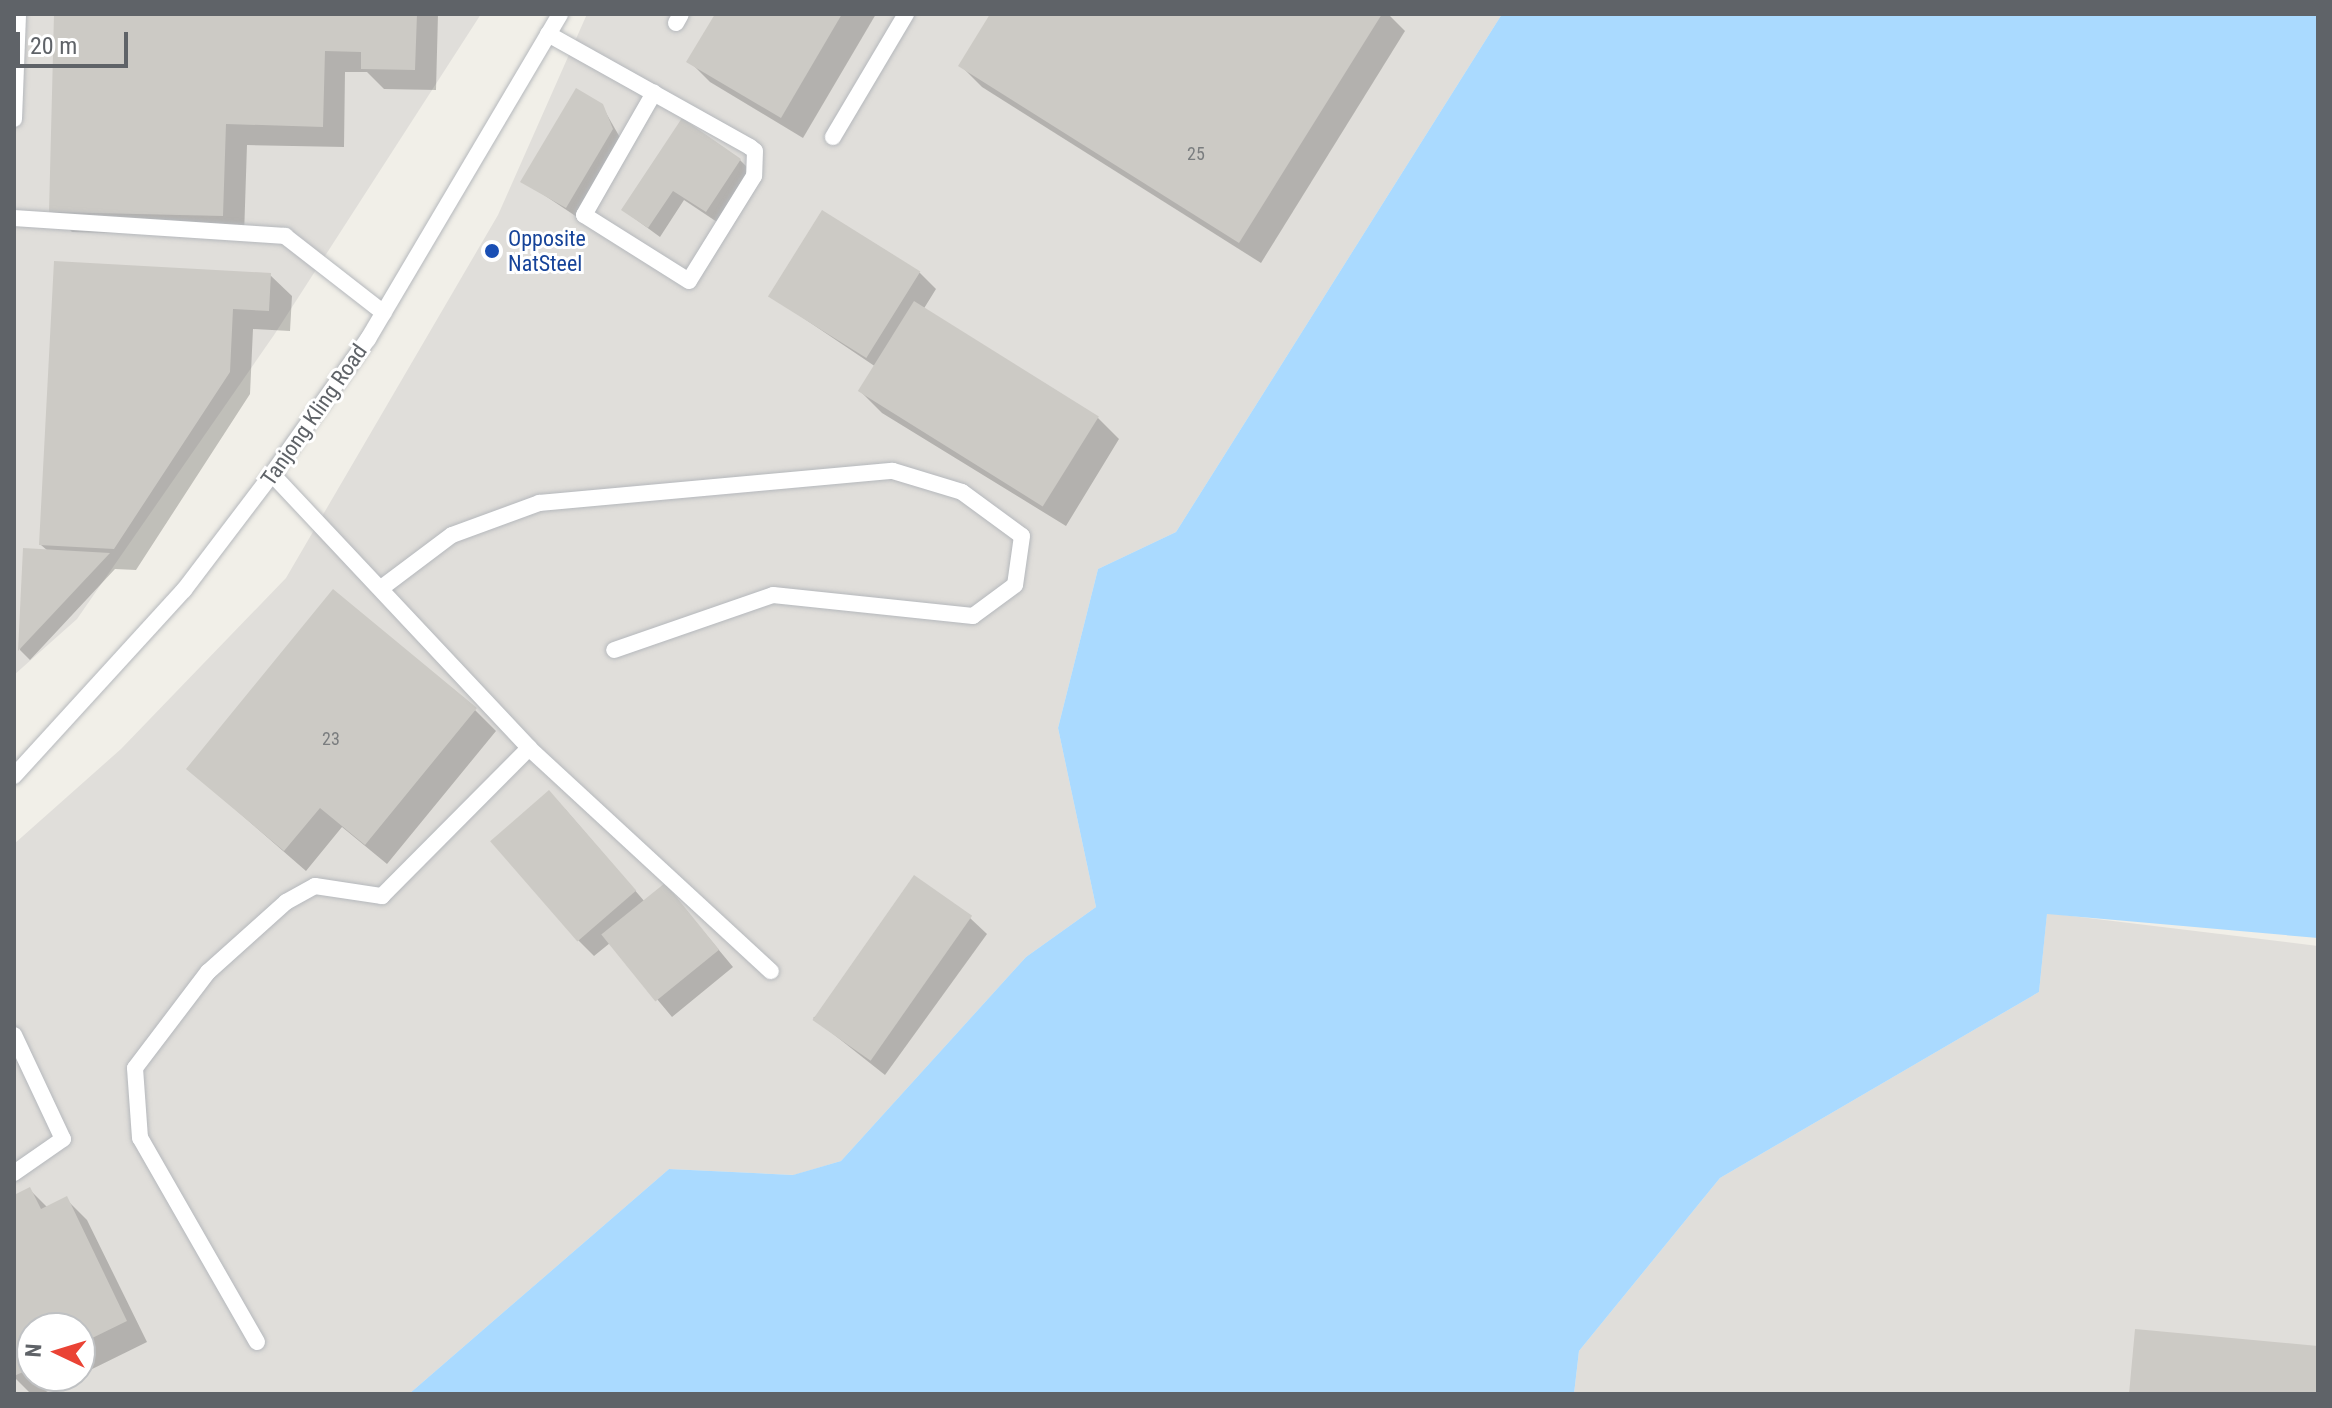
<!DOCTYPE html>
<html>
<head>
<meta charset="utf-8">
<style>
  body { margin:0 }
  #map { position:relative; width:2332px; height:1408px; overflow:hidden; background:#f1efe8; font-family:"Roboto Condensed",sans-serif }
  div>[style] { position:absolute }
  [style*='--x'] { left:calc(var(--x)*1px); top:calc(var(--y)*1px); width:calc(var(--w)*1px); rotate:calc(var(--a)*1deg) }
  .industrial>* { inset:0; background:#e0deda }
  .water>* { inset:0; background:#aadaff }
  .shadow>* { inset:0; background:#0003 }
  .building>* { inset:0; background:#cccac5; transform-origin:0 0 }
  .roads { filter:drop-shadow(0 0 2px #b5b8bc) drop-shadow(0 0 2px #b5b8bc) }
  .lane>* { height:16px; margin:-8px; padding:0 8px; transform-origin:8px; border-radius:8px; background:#fff }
  .dots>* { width:22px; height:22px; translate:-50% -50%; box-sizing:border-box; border:4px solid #fff; border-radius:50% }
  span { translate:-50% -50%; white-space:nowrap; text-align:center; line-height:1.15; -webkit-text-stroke:6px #fff; paint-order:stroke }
  .number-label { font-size:18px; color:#7a7d7f }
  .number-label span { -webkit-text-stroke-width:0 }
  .transit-label { font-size:22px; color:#164399 }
  .left { translate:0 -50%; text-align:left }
  .street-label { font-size:22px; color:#5f6368 }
  .frame { position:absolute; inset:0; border:16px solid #5f6368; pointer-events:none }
  .north { position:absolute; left:16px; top:1312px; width:80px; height:80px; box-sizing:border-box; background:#fff; border:2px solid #bfc1c3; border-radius:50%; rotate:274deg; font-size:22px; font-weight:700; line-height:32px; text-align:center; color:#5f6368 }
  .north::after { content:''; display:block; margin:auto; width:28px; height:36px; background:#ea4335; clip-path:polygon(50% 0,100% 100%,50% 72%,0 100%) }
  .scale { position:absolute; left:16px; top:32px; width:112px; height:36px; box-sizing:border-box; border:4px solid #5f6368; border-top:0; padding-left:10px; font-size:24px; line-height:28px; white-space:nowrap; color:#5f6368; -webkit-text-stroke:6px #fff; paint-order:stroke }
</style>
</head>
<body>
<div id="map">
  <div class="industrial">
    <i style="clip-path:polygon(14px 14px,481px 14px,274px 335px,77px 619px,14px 675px)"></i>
    <i style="clip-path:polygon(evenodd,587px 14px,1502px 14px,1176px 532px,1098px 569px,1058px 728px,1096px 907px,1026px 957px,841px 1161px,794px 1175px,669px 1169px,409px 1394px,14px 1394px,14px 844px,121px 749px,286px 578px,498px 215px,587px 14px,32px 1328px,80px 1328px,80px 1376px,32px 1376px,32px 1328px)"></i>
    <i style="clip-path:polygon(2047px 913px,2318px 946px,2318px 1394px,1574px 1394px,1579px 1351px,1720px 1178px,2039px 992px)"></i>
  </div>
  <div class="water">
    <i style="clip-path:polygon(1502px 14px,2318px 14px,2318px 938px,2047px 914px,2039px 992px,1720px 1178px,1579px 1351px,1574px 1394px,409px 1394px,669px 1169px,793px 1175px,841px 1161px,1026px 957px,1096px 907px,1058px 728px,1098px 569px,1176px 532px)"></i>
  </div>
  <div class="shadow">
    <i style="clip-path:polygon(56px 14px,438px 14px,436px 90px,384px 89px,367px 72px,345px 72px,344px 147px,247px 145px,244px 236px,72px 232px,51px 211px)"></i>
    <i style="clip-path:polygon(717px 14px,876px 14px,803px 138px,710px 82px,689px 61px)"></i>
    <i style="clip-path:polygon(993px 14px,1388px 14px,1405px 31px,1261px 263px,982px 87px,960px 65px)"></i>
    <i style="clip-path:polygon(602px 106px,622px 141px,577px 217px,523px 181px)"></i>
    <i style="clip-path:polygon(740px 160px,751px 171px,717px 222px,684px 200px,660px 237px,623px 210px)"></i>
    <i style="clip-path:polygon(823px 213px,920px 273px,936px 289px,923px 310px,1098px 418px,1119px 439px,1066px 526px,882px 413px,861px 392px,876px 367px,772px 297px)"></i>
    <i style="clip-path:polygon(56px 263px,270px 275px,292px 296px,290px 331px,253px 329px,250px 394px,136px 570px,115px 569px,30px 660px,20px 650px,25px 550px,48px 551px,41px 545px)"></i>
    <i style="clip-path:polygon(475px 710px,496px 731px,387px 864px,342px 827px,306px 871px,189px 769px)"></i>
    <i style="clip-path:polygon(565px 809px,645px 902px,665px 885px,733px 967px,672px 1017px,610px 943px,594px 956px,578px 940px)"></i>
    <i style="clip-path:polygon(970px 918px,987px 934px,885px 1075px,813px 1018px)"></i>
    <i style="clip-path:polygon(29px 1189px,48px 1208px,66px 1199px,87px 1220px,147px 1342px,80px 1375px,80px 1328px,32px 1328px,32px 1376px,78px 1376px,42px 1394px,31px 1394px,14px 1377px,14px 1197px)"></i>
  </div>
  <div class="building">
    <i style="clip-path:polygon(54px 14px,417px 14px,415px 70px,361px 69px,361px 52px,325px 51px,323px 127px,226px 124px,223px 216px,49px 212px)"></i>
    <i style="clip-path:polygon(715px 14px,842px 14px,781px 118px,686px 62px)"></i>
    <i style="clip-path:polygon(990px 14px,1382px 14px,1239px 243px,958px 66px)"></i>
    <i style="clip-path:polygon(576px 88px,603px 104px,613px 129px,566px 208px,520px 182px)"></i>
    <i style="clip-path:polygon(682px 118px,741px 159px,706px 212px,673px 191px,648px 228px,621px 210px)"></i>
    <i style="left:822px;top:210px;width:116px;height:102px;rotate:32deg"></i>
    <i style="clip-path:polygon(54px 261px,271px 273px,269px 311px,233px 309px,230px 372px,114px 549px,39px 545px)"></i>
    <i style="left:914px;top:301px;width:218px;height:106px;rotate:32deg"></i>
    <i style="clip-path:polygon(23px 548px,110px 553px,18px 651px)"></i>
    <i style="clip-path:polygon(333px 589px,477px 708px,365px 845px,320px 808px,284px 851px,186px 769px)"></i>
    <i style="left:549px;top:790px;width:133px;height:78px;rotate:49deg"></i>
    <i style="left:914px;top:875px;width:71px;height:177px;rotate:35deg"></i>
    <i style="left:665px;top:883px;width:86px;height:82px;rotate:51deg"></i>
    <i style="clip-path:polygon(30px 1187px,41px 1209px,67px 1196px,127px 1321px,80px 1344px,80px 1328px,32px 1328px,32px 1368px,14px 1376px,14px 1195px)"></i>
    <i style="clip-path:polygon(2135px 1329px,2318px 1346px,2318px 1394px,2129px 1394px)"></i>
  </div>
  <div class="roads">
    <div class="lane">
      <i style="--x:676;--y:23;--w:10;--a:-61"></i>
      <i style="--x:548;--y:34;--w:231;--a:29.2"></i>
      <i style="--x:750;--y:147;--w:6;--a:39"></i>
      <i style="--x:755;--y:151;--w:25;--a:92"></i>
      <i style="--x:754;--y:176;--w:123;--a:121.8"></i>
      <i style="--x:689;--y:281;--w:124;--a:-147.8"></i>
      <i style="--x:584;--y:215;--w:141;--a:-60.2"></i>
      <i style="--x:14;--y:119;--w:105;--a:-87.8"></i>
      <i style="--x:833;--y:137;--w:143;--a:-59.3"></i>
      <i style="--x:14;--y:218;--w:272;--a:3.8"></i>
      <i style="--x:285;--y:236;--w:125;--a:37.9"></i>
      <i style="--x:272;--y:474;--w:376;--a:46.8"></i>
      <i style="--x:529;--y:748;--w:329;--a:42.7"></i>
      <i style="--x:384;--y:586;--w:85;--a:-36.9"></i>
      <i style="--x:452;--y:535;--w:93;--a:-20.2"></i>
      <i style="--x:539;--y:503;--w:355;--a:-5.2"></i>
      <i style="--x:893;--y:471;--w:72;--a:16.9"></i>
      <i style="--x:962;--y:492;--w:74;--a:36.3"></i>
      <i style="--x:1022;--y:536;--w:49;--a:98.1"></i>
      <i style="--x:1015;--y:585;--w:52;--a:143.6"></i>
      <i style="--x:973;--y:616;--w:201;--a:-174"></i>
      <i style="--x:773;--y:595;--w:168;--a:160.9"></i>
      <i style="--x:14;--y:776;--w:252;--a:-47.6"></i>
      <i style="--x:184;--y:590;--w:146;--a:-52.8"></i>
      <i style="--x:272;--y:474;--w:166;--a:-54.6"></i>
      <i style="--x:368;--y:339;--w:377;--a:-59.4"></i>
      <i style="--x:14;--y:1035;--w:115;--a:64.8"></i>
      <i style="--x:63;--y:1139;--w:60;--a:145.2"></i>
      <i style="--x:257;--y:1342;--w:235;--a:-119.8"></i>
      <i style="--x:140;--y:1138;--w:70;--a:-94.1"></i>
      <i style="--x:135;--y:1068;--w:121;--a:-52.8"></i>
      <i style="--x:208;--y:972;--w:105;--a:-41.9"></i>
      <i style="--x:286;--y:902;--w:33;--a:-29"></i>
      <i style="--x:315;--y:886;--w:68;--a:8.5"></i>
      <i style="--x:382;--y:896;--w:209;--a:-45.2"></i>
    </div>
  </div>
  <div class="dots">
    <i style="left:492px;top:251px;background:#1a4fb4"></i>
  </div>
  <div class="number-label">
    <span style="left:1196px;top:154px">25</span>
    <span style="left:331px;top:739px">23</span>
  </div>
  <div class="transit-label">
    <span class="left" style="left:508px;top:251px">Opposite<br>NatSteel</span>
  </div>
  <div class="street-label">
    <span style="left:314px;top:415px;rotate:-55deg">Tanjong Kling Road</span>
  </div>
  <div class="frame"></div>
  <div class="north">N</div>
  <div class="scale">20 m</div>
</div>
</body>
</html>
